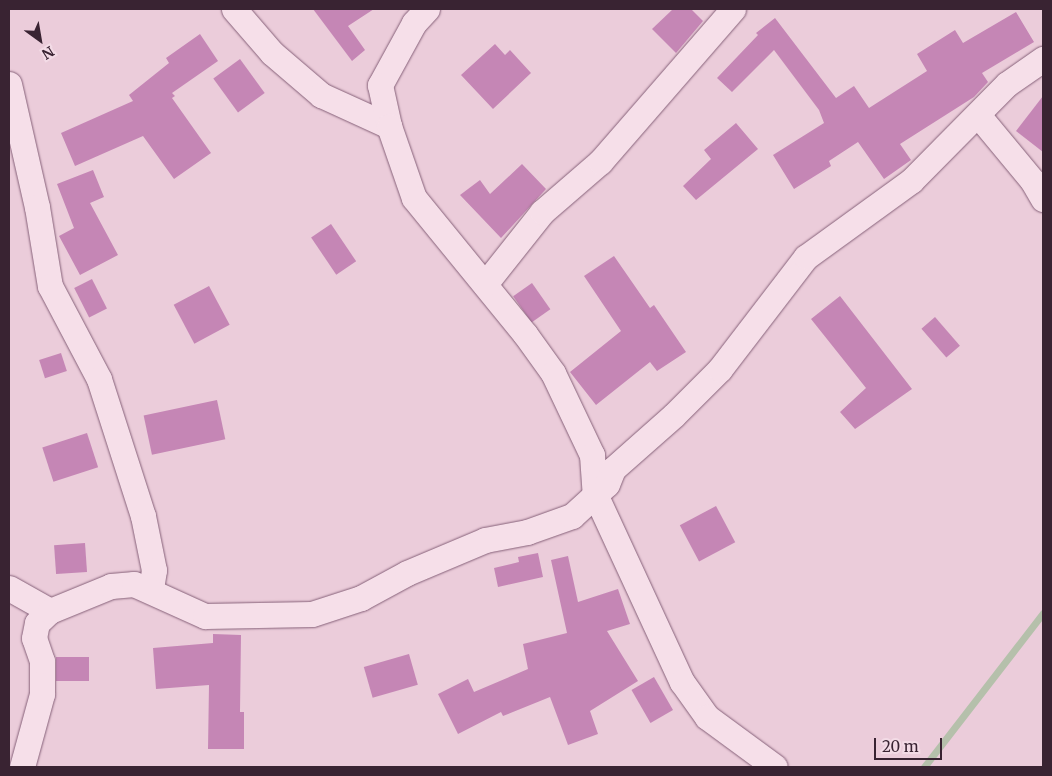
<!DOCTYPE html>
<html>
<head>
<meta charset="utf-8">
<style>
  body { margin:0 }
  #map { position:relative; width:1052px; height:776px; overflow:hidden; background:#ebccda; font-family:Merriweather,serif }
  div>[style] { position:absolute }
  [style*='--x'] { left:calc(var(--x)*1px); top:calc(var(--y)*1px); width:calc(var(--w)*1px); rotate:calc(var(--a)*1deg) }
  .stream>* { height:7px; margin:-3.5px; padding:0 3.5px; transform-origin:3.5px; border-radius:3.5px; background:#b5c0ab }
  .building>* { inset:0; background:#c586b5; transform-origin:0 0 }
  .roads { filter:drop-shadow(0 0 1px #866179) drop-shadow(0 0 1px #866179) }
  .minor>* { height:25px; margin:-12.5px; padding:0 12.5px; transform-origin:12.5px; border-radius:12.5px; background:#f6dfe9 }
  span { translate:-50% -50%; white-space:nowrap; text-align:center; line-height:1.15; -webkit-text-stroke:4.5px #f3dbe6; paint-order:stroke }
  .frame { position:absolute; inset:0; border:10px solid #392332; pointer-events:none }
  .north { position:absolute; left:15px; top:15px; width:50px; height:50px; -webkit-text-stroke:4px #f3dbe6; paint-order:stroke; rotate:148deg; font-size:14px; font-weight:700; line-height:20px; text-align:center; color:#392332 }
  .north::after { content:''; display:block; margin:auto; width:18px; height:22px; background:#392332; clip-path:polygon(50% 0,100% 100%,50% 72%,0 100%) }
  .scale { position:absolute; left:874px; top:738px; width:68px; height:22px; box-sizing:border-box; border:2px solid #392332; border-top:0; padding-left:6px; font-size:15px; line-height:18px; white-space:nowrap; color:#392332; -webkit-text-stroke:4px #f3dbe6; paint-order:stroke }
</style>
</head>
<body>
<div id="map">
  <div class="stream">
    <i style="--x:924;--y:767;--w:195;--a:-52.3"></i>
  </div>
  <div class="building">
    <i style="clip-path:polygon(313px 9px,374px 9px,348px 26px,365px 50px,352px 61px)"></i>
    <i style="clip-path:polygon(673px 9px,691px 9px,703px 21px,676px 53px,652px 29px)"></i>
    <i style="clip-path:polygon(1016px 12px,1034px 42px,982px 73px,988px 82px,974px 97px,900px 144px,911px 160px,884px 179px,858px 142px,829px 161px,831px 166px,794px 189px,773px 155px,824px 123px,819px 110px,774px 50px,732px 92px,717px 78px,758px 35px,756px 33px,775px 18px,836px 98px,854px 86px,869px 108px,927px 71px,917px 54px,955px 30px,963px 43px)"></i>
    <i style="clip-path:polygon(200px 34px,218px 61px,172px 93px,175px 96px,172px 98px,211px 153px,174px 179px,143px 136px,75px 166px,61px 133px,133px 101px,129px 95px,169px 63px,166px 58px)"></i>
    <i style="clip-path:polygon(495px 44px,505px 55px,510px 50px,531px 73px,493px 109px,461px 75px)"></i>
    <i style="left:240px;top:59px;width:42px;height:33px;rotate:54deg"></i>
    <i style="clip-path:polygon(1043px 96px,1043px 152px,1016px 131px)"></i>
    <i style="clip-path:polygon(736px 123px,758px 149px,696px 200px,683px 186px,711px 159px,704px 150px)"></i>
    <i style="clip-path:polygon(522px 164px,546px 189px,501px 238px,460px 195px,480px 180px,490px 194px)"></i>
    <i style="clip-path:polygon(93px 170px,104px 197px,90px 203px,118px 255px,80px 275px,59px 236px,74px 228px,57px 184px)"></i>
    <i style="left:331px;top:224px;width:45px;height:24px;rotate:56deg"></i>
    <i style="clip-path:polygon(614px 256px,650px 308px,654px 305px,686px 352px,657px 371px,650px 362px,596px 405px,570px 372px,621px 331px,584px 276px)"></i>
    <i style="left:92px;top:279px;width:33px;height:20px;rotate:63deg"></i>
    <i style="left:532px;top:283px;width:32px;height:23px;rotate:55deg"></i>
    <i style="left:209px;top:286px;width:44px;height:40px;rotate:62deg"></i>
    <i style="clip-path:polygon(840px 296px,912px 389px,855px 429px,840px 412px,866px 388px,811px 319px)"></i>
    <i style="left:935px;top:317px;width:38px;height:18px;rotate:49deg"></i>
    <i style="left:61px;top:353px;width:19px;height:23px;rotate:72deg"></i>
    <i style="left:217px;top:400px;width:40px;height:75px;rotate:78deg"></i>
    <i style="left:87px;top:433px;width:36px;height:47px;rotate:72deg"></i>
    <i style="left:716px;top:506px;width:41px;height:41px;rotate:62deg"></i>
    <i style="left:85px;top:543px;width:29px;height:31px;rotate:86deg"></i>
    <i style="clip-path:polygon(538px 553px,543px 577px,498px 587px,494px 568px,519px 562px,518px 557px)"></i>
    <i style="clip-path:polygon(568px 556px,578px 602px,618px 589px,630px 624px,607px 631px,638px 681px,590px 711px,598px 734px,568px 745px,550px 697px,503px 716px,501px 712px,458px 734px,438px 694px,468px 679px,474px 692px,528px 669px,523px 644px,567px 633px,551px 560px)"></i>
    <i style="clip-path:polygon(213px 634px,241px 635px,240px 712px,244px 712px,244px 749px,208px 749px,209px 685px,156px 689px,153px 648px,213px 643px)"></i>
    <i style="left:409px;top:654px;width:32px;height:47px;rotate:74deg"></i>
    <i style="left:89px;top:657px;width:24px;height:33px;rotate:90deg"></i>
    <i style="left:654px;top:677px;width:38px;height:26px;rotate:60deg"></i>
  </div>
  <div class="roads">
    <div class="minor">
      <i style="--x:234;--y:9;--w:58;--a:49.2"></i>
      <i style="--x:272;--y:53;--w:65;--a:40.6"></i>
      <i style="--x:321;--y:95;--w:75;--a:24.5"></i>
      <i style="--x:427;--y:9;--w:19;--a:133"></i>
      <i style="--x:414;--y:23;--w:71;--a:118.7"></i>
      <i style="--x:380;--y:85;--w:42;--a:77.6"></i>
      <i style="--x:389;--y:126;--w:76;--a:70.9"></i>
      <i style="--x:414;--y:198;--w:176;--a:50.8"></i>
      <i style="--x:525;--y:334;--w:48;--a:54.3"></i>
      <i style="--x:553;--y:373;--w:91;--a:64.6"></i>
      <i style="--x:592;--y:455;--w:39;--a:86"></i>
      <i style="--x:595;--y:494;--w:207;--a:65.2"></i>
      <i style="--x:682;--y:682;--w:43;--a:54.5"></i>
      <i style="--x:707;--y:717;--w:84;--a:36.3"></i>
      <i style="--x:9;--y:84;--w:126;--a:77.2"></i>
      <i style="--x:37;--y:207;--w:80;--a:80.7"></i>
      <i style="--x:50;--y:286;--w:105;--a:62.2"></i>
      <i style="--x:99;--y:379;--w:144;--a:72.2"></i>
      <i style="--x:143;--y:516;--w:55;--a:78.5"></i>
      <i style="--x:154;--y:570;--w:20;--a:99"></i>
      <i style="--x:978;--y:115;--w:85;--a:50.3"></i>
      <i style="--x:1032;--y:180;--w:22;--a:60"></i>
      <i style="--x:485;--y:284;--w:92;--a:-51.6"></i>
      <i style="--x:542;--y:212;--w:77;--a:-40.8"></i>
      <i style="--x:600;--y:162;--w:203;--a:-49"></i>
      <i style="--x:9;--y:588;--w:47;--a:29.3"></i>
      <i style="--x:22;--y:767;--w:76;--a:-74.7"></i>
      <i style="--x:42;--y:694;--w:33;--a:-90"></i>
      <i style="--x:42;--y:661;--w:24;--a:-109"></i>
      <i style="--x:34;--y:638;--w:15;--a:-79"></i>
      <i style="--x:37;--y:623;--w:18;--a:-43"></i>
      <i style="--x:50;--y:611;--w:66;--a:-22.3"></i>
      <i style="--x:111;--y:586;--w:23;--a:-5"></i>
      <i style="--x:134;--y:584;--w:78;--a:24.3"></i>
      <i style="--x:205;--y:616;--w:107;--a:-1.1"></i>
      <i style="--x:312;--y:614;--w:52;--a:-18.1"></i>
      <i style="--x:361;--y:598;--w:52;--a:-28.5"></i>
      <i style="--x:407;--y:573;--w:85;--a:-22.9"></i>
      <i style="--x:485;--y:540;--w:43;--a:-10.8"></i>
      <i style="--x:527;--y:532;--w:48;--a:-19.6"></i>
      <i style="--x:572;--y:516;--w:47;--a:-42.4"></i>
      <i style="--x:607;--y:484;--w:16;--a:-68"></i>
      <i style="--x:613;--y:469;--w:81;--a:-41.5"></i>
      <i style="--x:674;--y:415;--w:65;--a:-45"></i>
      <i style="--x:720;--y:369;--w:141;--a:-52.5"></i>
      <i style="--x:806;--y:257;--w:130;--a:-35.9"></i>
      <i style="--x:911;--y:181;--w:136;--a:-45.3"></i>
      <i style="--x:1007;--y:84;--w:44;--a:-34.8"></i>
    </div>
  </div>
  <div class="frame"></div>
  <div class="north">N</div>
  <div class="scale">20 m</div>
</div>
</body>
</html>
